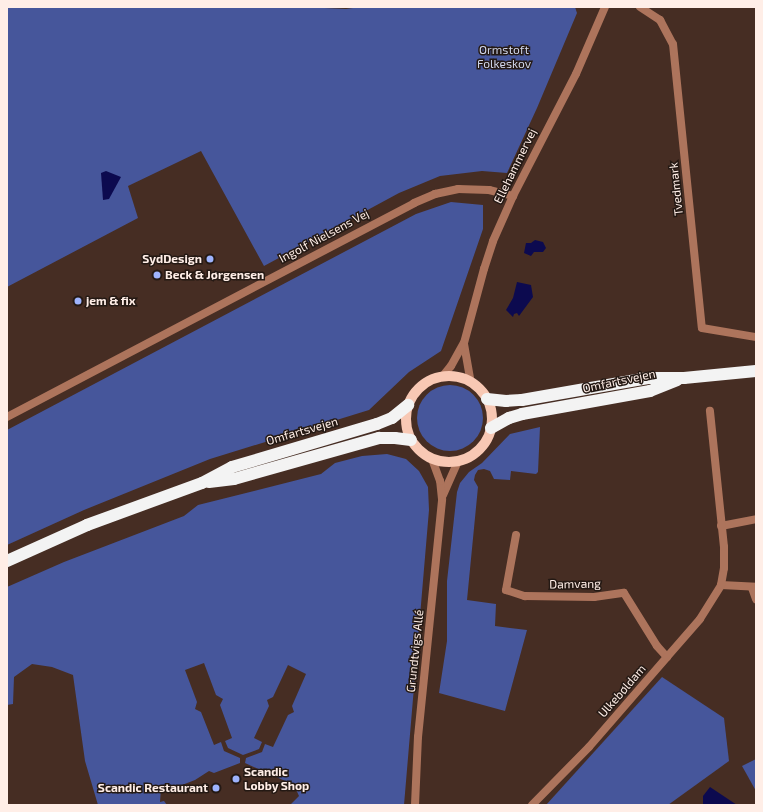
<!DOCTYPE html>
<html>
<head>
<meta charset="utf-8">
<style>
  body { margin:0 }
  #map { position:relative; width:763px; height:812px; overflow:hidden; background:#462d23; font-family:"Exo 2",sans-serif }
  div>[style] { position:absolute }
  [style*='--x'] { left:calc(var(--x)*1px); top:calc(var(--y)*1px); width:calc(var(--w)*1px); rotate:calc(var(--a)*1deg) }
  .green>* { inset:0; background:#46569b }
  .round { border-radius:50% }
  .water>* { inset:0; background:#0c0a4f }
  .minor>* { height:8px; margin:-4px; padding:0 4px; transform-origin:4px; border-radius:4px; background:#ad745c }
  .major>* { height:10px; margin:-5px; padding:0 5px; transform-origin:5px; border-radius:5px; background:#f8c8b4 }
  .major>.ring { margin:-5px; padding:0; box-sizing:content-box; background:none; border:10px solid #f8c8b4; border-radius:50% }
  .highway>* { height:12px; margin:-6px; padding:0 6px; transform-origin:6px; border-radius:6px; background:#f3f3f3 }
  .dots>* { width:11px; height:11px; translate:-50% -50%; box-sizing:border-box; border:2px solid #241914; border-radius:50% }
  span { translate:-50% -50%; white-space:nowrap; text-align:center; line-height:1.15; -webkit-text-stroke:3px #241914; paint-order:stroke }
  .park-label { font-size:12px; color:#d0d6eb }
  .street-label { font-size:12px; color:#ffeee7 }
  .poi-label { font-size:12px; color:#ffeee7; font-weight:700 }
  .right { translate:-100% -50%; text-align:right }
  .left { translate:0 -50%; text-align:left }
  .frame { position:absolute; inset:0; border:8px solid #ffeee7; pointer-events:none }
</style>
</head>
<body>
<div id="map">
  <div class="green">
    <i style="clip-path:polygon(7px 7px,303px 7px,346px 9px,360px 7px,575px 7px,577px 13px,537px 108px,507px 173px,482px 171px,440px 176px,399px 193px,264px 266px,201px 151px,128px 186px,138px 218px,7px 287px)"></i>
    <i style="clip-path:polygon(451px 202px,483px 205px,483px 229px,441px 351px,409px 372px,369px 410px,210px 459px,84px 510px,7px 545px,7px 430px,416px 214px)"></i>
    <i class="round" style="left:417px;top:385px;width:66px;height:66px"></i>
    <i style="clip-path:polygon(540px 427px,538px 472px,536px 474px,511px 471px,510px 480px,494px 479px,490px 471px,484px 469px,478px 470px,475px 475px,474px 480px,478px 487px,467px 600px,496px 604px,495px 626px,527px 630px,505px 711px,439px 693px,447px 641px,447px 581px,457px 492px,460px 483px,469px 472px,482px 463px,510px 434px)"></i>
    <i style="clip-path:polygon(387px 454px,406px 459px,419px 471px,428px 487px,429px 510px,404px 805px,290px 805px,299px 796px,294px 785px,245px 763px,246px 758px,262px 752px,265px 744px,273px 747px,288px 715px,294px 712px,292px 706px,306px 674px,288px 665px,273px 697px,267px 700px,269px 706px,254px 738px,262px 742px,259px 749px,243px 755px,228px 748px,225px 741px,232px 738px,220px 705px,223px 699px,216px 695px,204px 663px,185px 670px,197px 702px,195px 709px,201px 712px,214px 745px,221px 742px,224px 751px,240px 758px,240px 763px,214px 773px,209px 771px,195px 780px,169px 790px,168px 787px,161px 788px,160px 802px,164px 801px,167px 805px,98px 805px,85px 761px,73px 675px,52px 667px,32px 664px,14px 677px,13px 704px,7px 705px,7px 587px,64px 562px,184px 516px,198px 505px,321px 474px,335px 463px,362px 456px)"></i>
    <i style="clip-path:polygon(662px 677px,724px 718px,729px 761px,668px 805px,546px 805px)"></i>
    <i style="clip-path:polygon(756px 759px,756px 791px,742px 766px)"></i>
  </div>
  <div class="water">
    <i style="clip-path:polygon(106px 171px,121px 177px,109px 199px,103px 200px,101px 173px)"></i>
    <i style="clip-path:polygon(535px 240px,543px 242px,546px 248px,543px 252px,534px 252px,531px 256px,524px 253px,526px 243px,531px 243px)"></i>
    <i style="clip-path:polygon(517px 282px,531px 285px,533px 297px,519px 316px,517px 313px,514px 314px,513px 317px,506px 310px,513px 298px)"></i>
    <i style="clip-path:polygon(710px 787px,737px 805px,703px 805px,703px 796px)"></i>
  </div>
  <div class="minor">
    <i style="--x:640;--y:7;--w:24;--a:33"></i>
    <i style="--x:660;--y:20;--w:27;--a:62"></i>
    <i style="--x:673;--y:44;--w:285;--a:84.2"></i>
    <i style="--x:702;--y:328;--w:55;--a:9.5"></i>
    <i style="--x:464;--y:344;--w:39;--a:80"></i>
    <i style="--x:442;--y:377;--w:14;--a:-51"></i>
    <i style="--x:451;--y:366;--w:26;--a:-61"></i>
    <i style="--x:464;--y:343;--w:77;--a:-74.9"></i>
    <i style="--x:484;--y:269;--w:29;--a:-72"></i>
    <i style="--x:493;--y:241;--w:49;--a:-66"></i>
    <i style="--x:513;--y:196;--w:137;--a:-62.7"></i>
    <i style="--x:576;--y:74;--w:73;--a:-66.6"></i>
    <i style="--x:7;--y:417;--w:460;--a:-27.7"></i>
    <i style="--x:414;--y:203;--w:23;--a:-23"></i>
    <i style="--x:435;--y:194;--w:24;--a:-12"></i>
    <i style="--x:458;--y:189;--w:31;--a:2"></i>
    <i style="--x:489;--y:190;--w:25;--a:14"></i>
    <i style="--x:443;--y:495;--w:37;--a:-66"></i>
    <i style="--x:721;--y:526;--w:36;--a:-11"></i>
    <i style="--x:516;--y:535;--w:56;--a:100.3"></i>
    <i style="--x:506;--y:590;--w:20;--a:18"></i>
    <i style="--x:525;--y:596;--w:69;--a:0.8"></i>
    <i style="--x:594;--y:597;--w:30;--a:-8"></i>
    <i style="--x:624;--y:593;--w:62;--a:58.1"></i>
    <i style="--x:657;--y:646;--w:15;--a:48"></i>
    <i style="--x:721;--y:585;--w:35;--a:3"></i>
    <i style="--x:752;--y:588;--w:12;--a:70"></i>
    <i style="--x:415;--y:805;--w:68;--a:-87.5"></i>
    <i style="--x:418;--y:737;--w:239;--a:-84.2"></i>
    <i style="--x:442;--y:499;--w:18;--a:-96"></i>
    <i style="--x:440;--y:481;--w:23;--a:-110"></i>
    <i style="--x:532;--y:805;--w:81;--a:-45.5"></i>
    <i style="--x:589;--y:747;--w:119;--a:-49.1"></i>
    <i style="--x:667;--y:657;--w:50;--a:-49"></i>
    <i style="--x:700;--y:619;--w:40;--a:-58"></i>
    <i style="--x:721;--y:585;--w:17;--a:-80"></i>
    <i style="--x:724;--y:568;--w:21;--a:-90"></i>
    <i style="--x:724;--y:547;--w:137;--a:-95.9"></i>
  </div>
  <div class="major">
    <i class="ring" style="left:406px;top:376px;width:76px;height:76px"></i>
  </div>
  <div class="highway">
    <i style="--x:487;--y:399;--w:19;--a:6"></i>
    <i style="--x:506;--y:401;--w:16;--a:-4"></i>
    <i style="--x:522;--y:400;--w:128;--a:-9.9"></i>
    <i style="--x:648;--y:378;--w:36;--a:0"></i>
    <i style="--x:684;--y:378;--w:72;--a:-5.6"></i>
    <i style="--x:491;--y:428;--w:21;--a:-29"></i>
    <i style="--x:509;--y:418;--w:14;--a:-17"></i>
    <i style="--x:522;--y:414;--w:130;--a:-10.2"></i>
    <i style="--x:650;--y:391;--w:29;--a:-22"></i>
    <i style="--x:209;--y:482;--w:25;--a:-7"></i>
    <i style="--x:234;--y:479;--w:151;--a:-15.8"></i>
    <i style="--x:379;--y:438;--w:16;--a:0"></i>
    <i style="--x:395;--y:438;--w:16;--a:7"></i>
    <i style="--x:7;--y:561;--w:88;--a:-24.2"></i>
    <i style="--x:87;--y:525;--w:122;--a:-20.1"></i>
    <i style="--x:202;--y:483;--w:34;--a:-28"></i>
    <i style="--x:232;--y:467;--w:151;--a:-16.5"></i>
    <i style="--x:377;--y:424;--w:16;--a:-22"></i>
    <i style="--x:392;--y:418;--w:21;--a:-39"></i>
  </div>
  <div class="dots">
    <i style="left:210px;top:259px;background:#9eb3fd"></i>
    <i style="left:157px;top:275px;background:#9eb3fd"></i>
    <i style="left:78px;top:301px;background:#9eb3fd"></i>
    <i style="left:236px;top:779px;background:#9eb3fd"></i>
    <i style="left:216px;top:788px;background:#9eb3fd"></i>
  </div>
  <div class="park-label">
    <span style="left:504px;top:57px">Ormstoft<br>Folkeskov</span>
  </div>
  <div class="street-label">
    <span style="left:515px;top:166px;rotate:-64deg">Ellehammervej</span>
    <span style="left:676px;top:189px;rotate:-96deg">Tvedmark</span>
    <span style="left:324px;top:236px;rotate:-28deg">Ingolf Nielsens Vej</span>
    <span style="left:619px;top:381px;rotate:-12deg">Omfartsvejen</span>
    <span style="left:302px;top:431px;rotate:-16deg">Omfartsvejen</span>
    <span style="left:575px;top:584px;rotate:-1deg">Damvang</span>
    <span style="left:415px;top:651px;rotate:-84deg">Grundtvigs Allé</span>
    <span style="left:622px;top:691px;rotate:-49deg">Ulkebøldam</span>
  </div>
  <div class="poi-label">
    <span class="right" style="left:202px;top:259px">SydDesign</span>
    <span class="left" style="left:165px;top:275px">Beck &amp; Jørgensen</span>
    <span class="left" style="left:86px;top:301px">jem &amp; fix</span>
    <span class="left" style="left:244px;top:779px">Scandic<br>Lobby Shop</span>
    <span class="right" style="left:208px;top:788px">Scandic Restaurant</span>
  </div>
  <div class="frame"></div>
</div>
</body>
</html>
